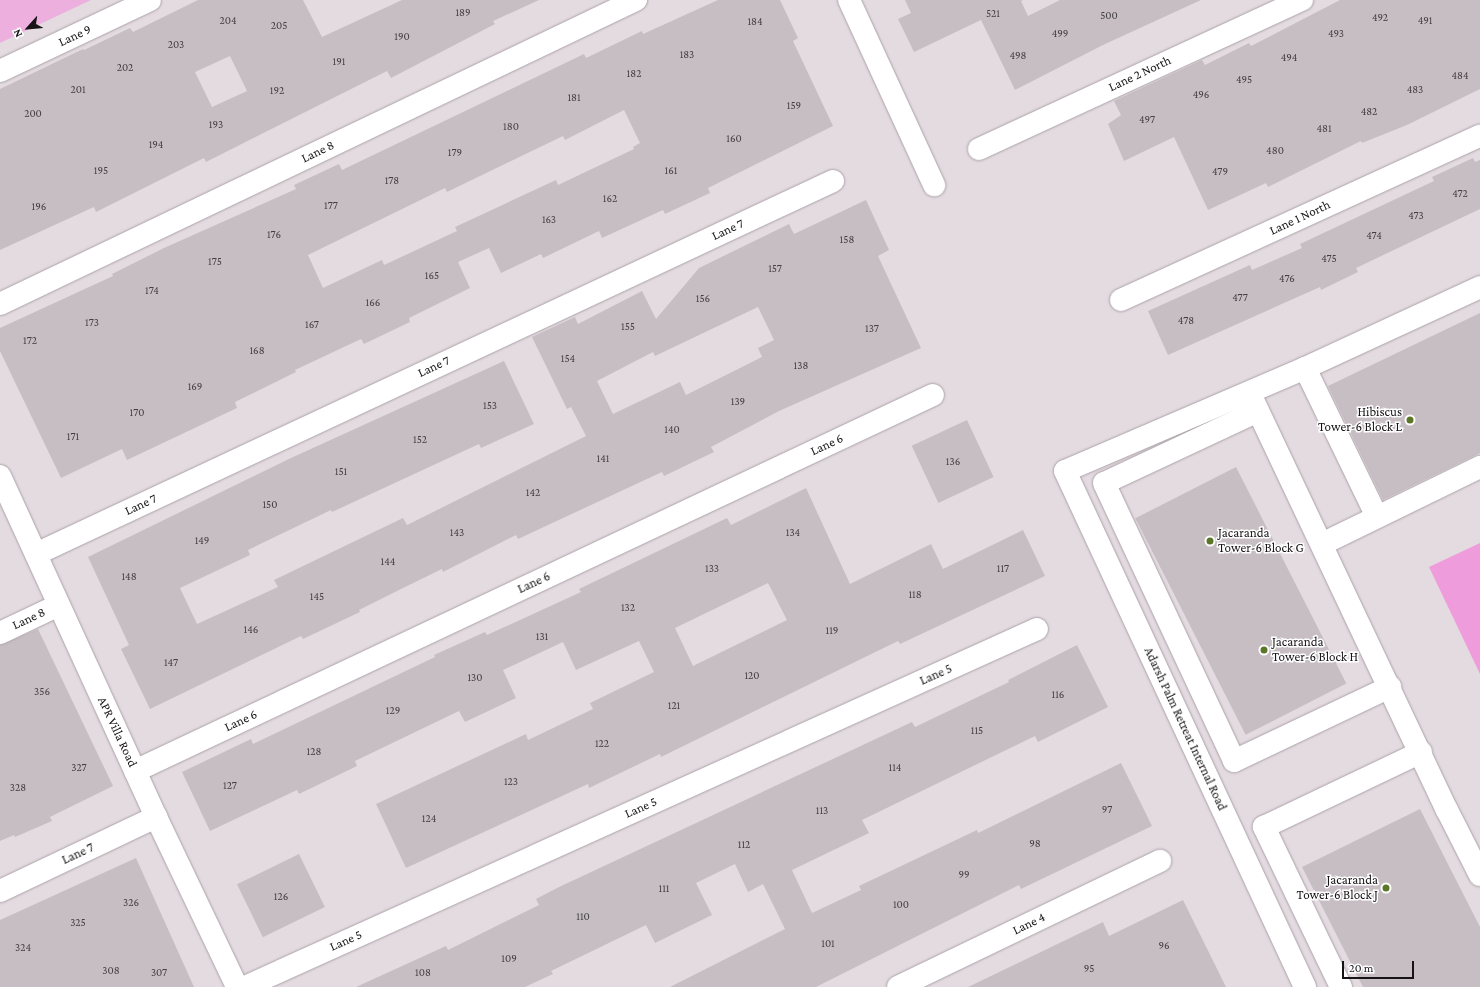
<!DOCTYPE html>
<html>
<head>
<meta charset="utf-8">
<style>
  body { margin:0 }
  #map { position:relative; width:1480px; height:987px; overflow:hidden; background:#e4dbe1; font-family:"Crimson Pro",serif }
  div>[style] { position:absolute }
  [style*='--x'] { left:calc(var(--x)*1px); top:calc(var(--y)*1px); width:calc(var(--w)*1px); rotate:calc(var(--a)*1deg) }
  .green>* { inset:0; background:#edb0de }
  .water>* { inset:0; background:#ef9cdc }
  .building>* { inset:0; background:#c7bec4; transform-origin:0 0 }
  .roads { filter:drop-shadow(0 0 1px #aba2a8) drop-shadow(0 0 1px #aba2a8) }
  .minor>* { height:22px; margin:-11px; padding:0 11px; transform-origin:11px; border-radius:11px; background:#fff }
  .dots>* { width:11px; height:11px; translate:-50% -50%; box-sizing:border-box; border:2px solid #fff; border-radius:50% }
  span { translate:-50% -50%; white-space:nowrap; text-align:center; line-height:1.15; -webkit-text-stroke:3px #fff; paint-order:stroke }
  .number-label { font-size:11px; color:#423e41 }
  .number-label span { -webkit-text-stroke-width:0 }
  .street-label { font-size:13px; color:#161315 }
  .poi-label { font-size:13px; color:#161315 }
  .right { translate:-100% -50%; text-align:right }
  .left { translate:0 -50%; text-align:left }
  .north { position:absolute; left:8px; top:8px; width:40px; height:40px; -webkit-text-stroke:3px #fff; paint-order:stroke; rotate:243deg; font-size:11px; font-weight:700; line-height:16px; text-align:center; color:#161315 }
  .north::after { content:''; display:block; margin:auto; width:14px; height:18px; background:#161315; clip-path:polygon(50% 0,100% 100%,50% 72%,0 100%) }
  .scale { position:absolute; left:1342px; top:961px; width:72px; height:18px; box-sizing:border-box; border:2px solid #161315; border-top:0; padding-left:5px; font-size:12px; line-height:14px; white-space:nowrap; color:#161315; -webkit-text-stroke:3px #fff; paint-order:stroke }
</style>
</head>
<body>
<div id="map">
  <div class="green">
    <i style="clip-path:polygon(0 0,91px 0,0 43px)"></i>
  </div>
  <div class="water">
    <i style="clip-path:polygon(1480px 543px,1480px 674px,1429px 567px)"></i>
  </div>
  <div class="building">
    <i style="clip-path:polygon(evenodd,198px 0,303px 0,322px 37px,402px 0,539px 0,493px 21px,495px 24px,391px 78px,387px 71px,206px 162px,204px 158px,96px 212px,94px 207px,0 250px,0 89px,83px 49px,84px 50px,130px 28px,133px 32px,198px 0,230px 56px,247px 91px,212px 107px,195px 72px,230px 56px)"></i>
    <i style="clip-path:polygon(evenodd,718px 0,780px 0,798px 38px,793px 41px,833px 126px,708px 188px,710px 193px,665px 214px,663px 210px,602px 238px,599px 231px,543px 258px,541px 254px,501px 273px,489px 248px,458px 262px,470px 288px,409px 318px,410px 322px,364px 344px,361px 339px,295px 370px,296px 372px,235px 402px,237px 408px,127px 460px,122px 449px,61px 478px,0 351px,0 328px,113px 276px,112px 274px,164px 248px,296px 189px,294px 185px,339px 164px,342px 170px,584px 54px,586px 58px,642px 31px,643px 34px,718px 0,624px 110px,640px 143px,633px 147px,634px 149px,558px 185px,556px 180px,455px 227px,457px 231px,384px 265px,382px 260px,323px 288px,308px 255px,445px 188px,447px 192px,563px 136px,565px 140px,624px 110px)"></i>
    <i style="clip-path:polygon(905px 0,1023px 0,1021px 1px,1028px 16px,1060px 0,1201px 0,1103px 45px,1015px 90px,981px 20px,914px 52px,898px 19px,911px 13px)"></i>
    <i style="clip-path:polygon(1340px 0,1480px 0,1480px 89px,1407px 125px,1362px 143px,1361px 141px,1268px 187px,1266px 183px,1208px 210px,1174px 137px,1124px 161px,1108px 124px,1121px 115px,1114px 101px,1202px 60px,1205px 65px,1249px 43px,1251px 46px)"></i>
    <i style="clip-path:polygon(1473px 158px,1475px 162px,1480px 160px,1480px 209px,1356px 268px,1358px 272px,1321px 290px,1320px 287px,1168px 355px,1148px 311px,1250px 265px,1252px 270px,1302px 248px,1300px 244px,1434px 181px,1432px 177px)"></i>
    <i style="clip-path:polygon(evenodd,866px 200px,889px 250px,878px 256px,921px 348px,779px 411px,711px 447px,714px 452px,664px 476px,662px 472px,518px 539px,516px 535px,443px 572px,442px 569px,399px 590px,359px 610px,360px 612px,303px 639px,301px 636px,150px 709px,121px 649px,129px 645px,88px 557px,291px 458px,504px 361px,534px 424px,481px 448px,479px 444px,332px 512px,331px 510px,248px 550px,250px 555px,180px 588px,197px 624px,278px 587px,274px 580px,403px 518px,407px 525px,586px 436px,571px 407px,567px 409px,532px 337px,575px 317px,578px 324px,642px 291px,656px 319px,699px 268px,789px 224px,794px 234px,866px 200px,758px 307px,774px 340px,758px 348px,762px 357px,686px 395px,680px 382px,613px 414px,597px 381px,653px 352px,655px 356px,758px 307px)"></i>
    <i style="clip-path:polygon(1480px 313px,1480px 453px,1383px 500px,1328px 386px)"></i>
    <i style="left:967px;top:420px;width:63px;height:61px;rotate:65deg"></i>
    <i style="left:1236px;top:467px;width:243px;height:113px;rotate:63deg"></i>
    <i style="clip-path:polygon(evenodd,806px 488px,850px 584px,931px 544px,943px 569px,1023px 530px,1045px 576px,900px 644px,898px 641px,661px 757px,660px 754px,589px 788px,588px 784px,406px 868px,376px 804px,526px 734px,528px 740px,593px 709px,590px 703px,654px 672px,639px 641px,576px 670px,563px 642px,503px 670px,516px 698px,465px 722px,459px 711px,355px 761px,357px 766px,299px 794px,297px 790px,210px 831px,182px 772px,251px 739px,253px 744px,435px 657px,434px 655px,485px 632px,487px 635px,581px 592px,579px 589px,727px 518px,731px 525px,806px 488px,768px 583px,787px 620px,693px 666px,675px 628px,768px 583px)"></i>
    <i style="clip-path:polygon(38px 629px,113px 786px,50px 817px,52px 821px,15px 837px,14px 835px,0 841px,0 645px)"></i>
    <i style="clip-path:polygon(1077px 645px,1108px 707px,1038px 742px,1035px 736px,862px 820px,869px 833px,792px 870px,812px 913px,861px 890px,859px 886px,977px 830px,978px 833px,1121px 763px,1152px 826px,1021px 889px,1019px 885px,816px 987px,670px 987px,785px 929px,763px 884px,748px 892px,735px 864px,696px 883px,712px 915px,655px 943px,646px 925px,551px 971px,553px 974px,525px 987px,356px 987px,446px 946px,448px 950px,539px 905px,536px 899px,559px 887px,912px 722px,915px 727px,1009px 682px,1008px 680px)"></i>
    <i style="clip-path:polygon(1420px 809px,1480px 927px,1480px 987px,1363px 987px,1302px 867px)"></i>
    <i style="left:299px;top:854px;width:59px;height:69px;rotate:64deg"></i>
    <i style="clip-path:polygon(136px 858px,194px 987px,0 987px,0 920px)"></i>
    <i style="clip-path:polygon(1183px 900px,1226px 987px,968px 987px,1103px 922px,1109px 936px)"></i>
  </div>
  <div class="roads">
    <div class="minor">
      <i style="--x:849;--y:0;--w:204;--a:65.3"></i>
      <i style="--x:0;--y:71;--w:166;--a:-25.3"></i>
      <i style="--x:979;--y:149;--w:356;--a:-24.8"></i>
      <i style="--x:1121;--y:300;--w:395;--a:-24.6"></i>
      <i style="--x:0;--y:304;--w:705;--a:-25.55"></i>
      <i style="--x:1305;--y:368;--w:165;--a:64.2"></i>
      <i style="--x:1252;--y:398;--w:456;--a:64.7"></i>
      <i style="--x:1447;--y:810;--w:73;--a:63.1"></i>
      <i style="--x:1258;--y:411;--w:170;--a:154.9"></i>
      <i style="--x:1104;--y:483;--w:307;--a:64.9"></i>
      <i style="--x:1234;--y:761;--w:173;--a:-25.4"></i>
      <i style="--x:0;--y:476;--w:375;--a:65.4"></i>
      <i style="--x:156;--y:817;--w:188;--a:64.5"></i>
      <i style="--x:1322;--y:544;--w:176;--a:-26"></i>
      <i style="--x:36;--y:554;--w:880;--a:-25.08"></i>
      <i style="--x:0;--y:633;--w:65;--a:-25.4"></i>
      <i style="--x:135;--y:771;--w:882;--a:-25.23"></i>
      <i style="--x:0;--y:891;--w:173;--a:-25.4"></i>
      <i style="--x:245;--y:987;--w:869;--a:-24.32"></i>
      <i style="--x:898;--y:987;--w:291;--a:-25.7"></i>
      <i style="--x:1305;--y:987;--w:569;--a:-114.94"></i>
      <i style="--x:1065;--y:471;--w:261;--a:-23.2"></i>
      <i style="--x:1305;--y:368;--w:193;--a:-24.8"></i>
      <i style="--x:1341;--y:987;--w:178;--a:-115.7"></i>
      <i style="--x:1264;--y:827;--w:174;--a:-25.5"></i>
    </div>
  </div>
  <div class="dots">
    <i style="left:1410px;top:420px;background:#5c7629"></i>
    <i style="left:1210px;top:541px;background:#5c7629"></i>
    <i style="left:1264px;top:650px;background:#5c7629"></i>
    <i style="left:1386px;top:888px;background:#5c7629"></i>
  </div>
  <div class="number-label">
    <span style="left:463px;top:12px">189</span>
    <span style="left:993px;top:13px">521</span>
    <span style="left:1109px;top:15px">500</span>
    <span style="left:1380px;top:17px">492</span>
    <span style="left:228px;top:20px">204</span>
    <span style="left:1425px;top:20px">491</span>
    <span style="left:755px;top:21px">184</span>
    <span style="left:279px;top:25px">205</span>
    <span style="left:1060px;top:33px">499</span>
    <span style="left:1336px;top:33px">493</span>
    <span style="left:402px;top:36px">190</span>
    <span style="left:176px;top:44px">203</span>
    <span style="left:687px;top:54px">183</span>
    <span style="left:1018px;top:55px">498</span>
    <span style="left:1289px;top:57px">494</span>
    <span style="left:339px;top:61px">191</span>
    <span style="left:125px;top:67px">202</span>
    <span style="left:634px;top:73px">182</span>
    <span style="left:1460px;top:75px">484</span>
    <span style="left:1244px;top:79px">495</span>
    <span style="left:78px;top:89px">201</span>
    <span style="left:1415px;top:89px">483</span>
    <span style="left:277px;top:90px">192</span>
    <span style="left:1201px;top:94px">496</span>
    <span style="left:574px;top:97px">181</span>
    <span style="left:794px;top:105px">159</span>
    <span style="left:1369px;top:111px">482</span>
    <span style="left:33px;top:113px">200</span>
    <span style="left:1147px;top:119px">497</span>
    <span style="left:216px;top:124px">193</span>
    <span style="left:511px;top:126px">180</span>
    <span style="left:1324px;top:128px">481</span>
    <span style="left:734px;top:138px">160</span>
    <span style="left:156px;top:144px">194</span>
    <span style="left:1275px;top:150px">480</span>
    <span style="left:455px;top:152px">179</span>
    <span style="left:101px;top:170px">195</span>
    <span style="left:671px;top:170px">161</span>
    <span style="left:1220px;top:171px">479</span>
    <span style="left:392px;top:180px">178</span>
    <span style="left:1460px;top:193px">472</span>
    <span style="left:610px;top:198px">162</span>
    <span style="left:331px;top:205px">177</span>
    <span style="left:39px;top:206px">196</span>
    <span style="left:1416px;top:215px">473</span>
    <span style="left:549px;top:219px">163</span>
    <span style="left:274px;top:234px">176</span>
    <span style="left:1374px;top:235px">474</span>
    <span style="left:847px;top:239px">158</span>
    <span style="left:1329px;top:258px">475</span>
    <span style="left:215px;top:261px">175</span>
    <span style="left:775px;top:268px">157</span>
    <span style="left:432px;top:275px">165</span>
    <span style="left:1287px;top:278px">476</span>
    <span style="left:152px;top:290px">174</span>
    <span style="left:1240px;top:297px">477</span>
    <span style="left:703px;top:298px">156</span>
    <span style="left:373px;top:302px">166</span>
    <span style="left:1186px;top:320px">478</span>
    <span style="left:92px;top:322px">173</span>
    <span style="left:312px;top:324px">167</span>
    <span style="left:628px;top:326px">155</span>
    <span style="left:872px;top:328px">137</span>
    <span style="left:30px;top:340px">172</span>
    <span style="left:257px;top:350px">168</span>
    <span style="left:568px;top:358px">154</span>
    <span style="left:801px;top:365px">138</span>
    <span style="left:195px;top:386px">169</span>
    <span style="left:738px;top:401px">139</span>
    <span style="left:490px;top:405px">153</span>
    <span style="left:137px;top:412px">170</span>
    <span style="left:672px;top:429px">140</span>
    <span style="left:73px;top:436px">171</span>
    <span style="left:420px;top:439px">152</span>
    <span style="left:603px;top:458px">141</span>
    <span style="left:953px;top:461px">136</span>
    <span style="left:341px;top:471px">151</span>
    <span style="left:533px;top:492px">142</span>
    <span style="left:270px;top:504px">150</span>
    <span style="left:457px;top:532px">143</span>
    <span style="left:793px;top:532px">134</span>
    <span style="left:202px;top:540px">149</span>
    <span style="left:388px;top:561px">144</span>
    <span style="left:712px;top:568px">133</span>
    <span style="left:1003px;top:568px">117</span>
    <span style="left:129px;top:576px">148</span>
    <span style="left:915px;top:594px">118</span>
    <span style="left:317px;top:596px">145</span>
    <span style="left:628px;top:607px">132</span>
    <span style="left:251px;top:629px">146</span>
    <span style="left:832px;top:630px">119</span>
    <span style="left:542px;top:636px">131</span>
    <span style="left:171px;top:662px">147</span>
    <span style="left:752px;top:675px">120</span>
    <span style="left:475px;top:677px">130</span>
    <span style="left:42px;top:691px">356</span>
    <span style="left:1058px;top:694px">116</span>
    <span style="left:674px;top:705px">121</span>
    <span style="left:393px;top:710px">129</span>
    <span style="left:977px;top:730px">115</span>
    <span style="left:602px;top:743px">122</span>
    <span style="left:314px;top:751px">128</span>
    <span style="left:79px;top:767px">327</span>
    <span style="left:895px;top:767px">114</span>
    <span style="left:511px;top:781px">123</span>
    <span style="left:230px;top:785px">127</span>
    <span style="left:18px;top:787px">328</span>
    <span style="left:1107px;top:809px">97</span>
    <span style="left:822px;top:810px">113</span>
    <span style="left:429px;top:818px">124</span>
    <span style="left:1035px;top:843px">98</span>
    <span style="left:744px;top:844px">112</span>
    <span style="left:964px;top:874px">99</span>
    <span style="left:664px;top:888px">111</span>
    <span style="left:281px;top:896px">126</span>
    <span style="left:131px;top:902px">326</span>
    <span style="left:901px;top:904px">100</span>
    <span style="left:583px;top:916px">110</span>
    <span style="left:78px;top:922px">325</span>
    <span style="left:828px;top:943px">101</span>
    <span style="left:1164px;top:945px">96</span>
    <span style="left:23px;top:947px">324</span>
    <span style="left:509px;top:958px">109</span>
    <span style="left:1089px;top:968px">95</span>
    <span style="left:111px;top:970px">308</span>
    <span style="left:159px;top:972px">307</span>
    <span style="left:423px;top:972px">108</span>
  </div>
  <div class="street-label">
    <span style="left:75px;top:36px;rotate:-25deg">Lane 9</span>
    <span style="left:1140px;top:74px;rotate:-25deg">Lane 2 North</span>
    <span style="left:318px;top:152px;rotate:-26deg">Lane 8</span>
    <span style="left:1300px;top:218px;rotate:-25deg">Lane 1 North</span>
    <span style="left:728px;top:230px;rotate:-25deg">Lane 7</span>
    <span style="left:434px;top:367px;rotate:-25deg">Lane 7</span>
    <span style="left:827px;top:445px;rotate:-25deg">Lane 6</span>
    <span style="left:141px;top:505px;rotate:-25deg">Lane 7</span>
    <span style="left:534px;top:583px;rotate:-25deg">Lane 6</span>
    <span style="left:29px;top:619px;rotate:-25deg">Lane 8</span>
    <span style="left:936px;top:675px;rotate:-24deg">Lane 5</span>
    <span style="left:241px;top:721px;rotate:-25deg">Lane 6</span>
    <span style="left:1185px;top:729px;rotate:65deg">Adarsh Palm Retreat Internal Road</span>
    <span style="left:117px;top:732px;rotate:65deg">APR Villa Road</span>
    <span style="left:641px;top:808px;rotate:-24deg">Lane 5</span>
    <span style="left:78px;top:854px;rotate:-25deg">Lane 7</span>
    <span style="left:1029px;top:924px;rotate:-26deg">Lane 4</span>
    <span style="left:346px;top:941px;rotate:-24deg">Lane 5</span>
  </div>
  <div class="poi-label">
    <span class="right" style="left:1402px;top:420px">Hibiscus<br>Tower-6 Block L</span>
    <span class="left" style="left:1218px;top:541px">Jacaranda<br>Tower-6 Block G</span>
    <span class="left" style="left:1272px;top:650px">Jacaranda<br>Tower-6 Block H</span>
    <span class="right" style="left:1378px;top:888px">Jacaranda<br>Tower-6 Block J</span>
  </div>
  <div class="north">N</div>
  <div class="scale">20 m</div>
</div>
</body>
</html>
